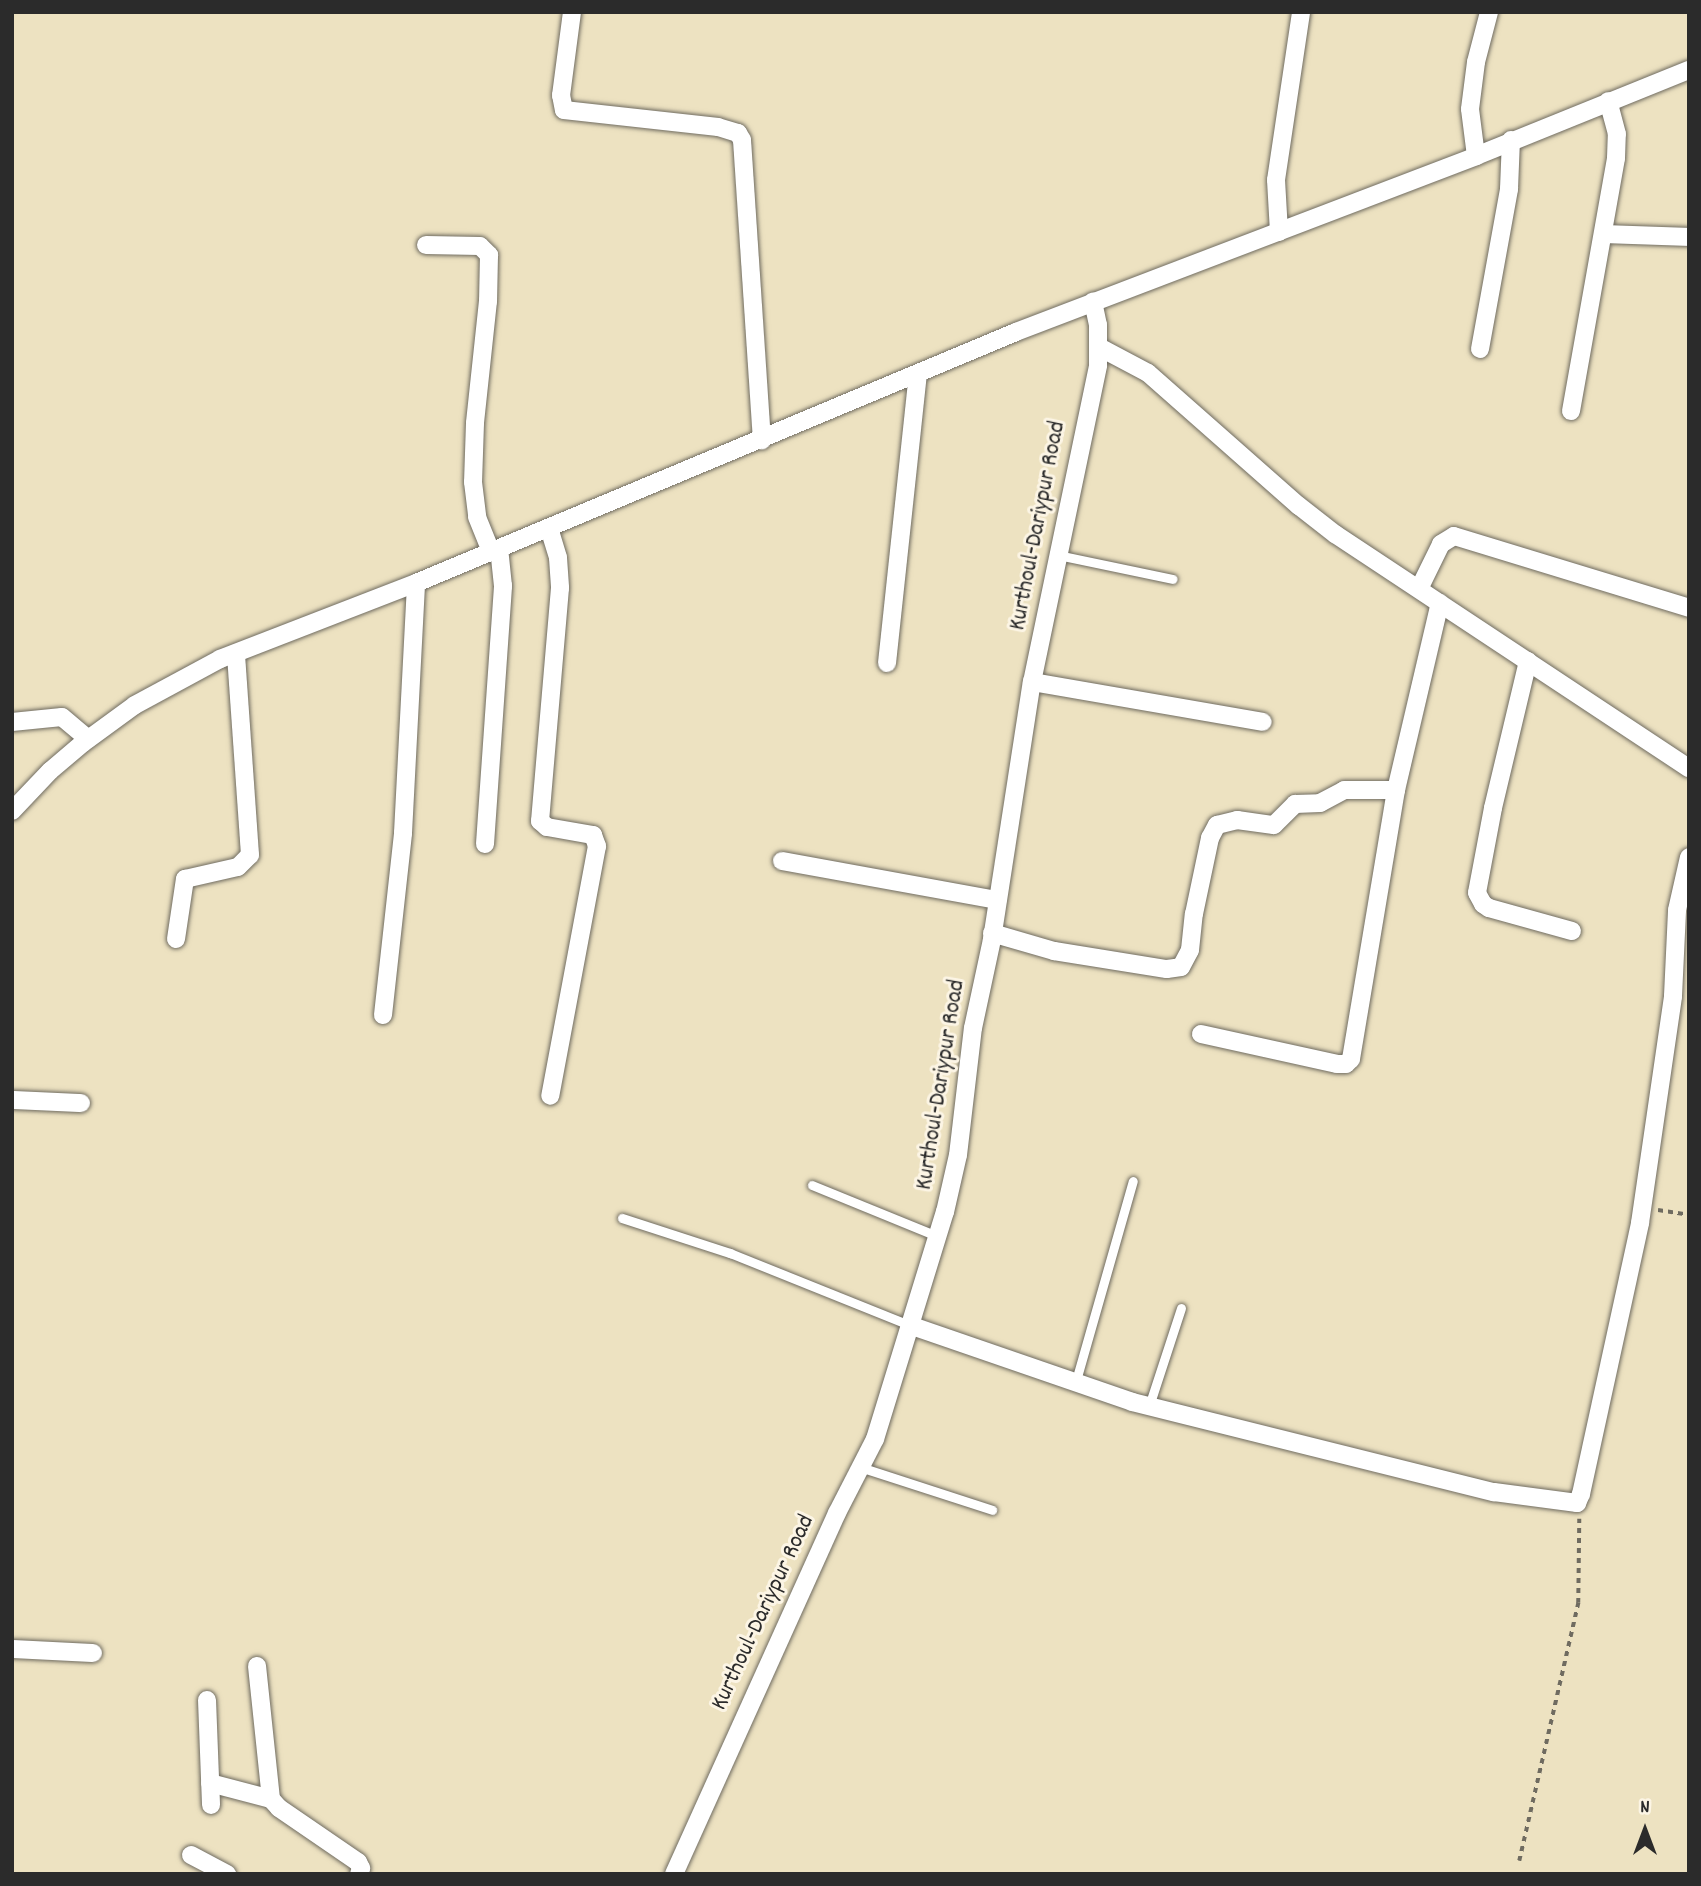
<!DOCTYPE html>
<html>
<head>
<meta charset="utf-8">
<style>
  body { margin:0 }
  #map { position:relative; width:1701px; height:1886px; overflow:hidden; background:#ede2c1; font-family:Dekko,sans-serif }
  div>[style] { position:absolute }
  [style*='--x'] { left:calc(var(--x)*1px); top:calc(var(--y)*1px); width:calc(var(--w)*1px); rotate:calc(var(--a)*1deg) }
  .path>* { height:3.5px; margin-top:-1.75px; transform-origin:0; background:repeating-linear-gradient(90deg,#6f6b60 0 5px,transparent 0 10px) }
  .roads { filter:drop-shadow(0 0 2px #6f6b60) drop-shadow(0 0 2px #6f6b60) }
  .service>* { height:9px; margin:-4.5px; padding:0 4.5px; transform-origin:4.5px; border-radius:4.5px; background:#fff }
  .minor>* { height:18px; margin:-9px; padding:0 9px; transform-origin:9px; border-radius:9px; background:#fff }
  span { translate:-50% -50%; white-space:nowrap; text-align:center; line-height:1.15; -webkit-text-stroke:6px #fcf5e5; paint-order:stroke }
  .street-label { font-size:24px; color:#2b2b2b }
  .frame { position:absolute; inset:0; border:14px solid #2b2b2b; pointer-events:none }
  .north { position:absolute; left:1610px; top:1795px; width:70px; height:70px; -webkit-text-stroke:5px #fcf5e5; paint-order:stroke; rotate:0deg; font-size:19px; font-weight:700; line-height:28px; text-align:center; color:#2b2b2b }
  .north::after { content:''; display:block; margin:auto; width:24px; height:32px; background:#2b2b2b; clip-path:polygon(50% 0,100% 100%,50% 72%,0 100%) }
</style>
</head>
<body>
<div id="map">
  <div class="path">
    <i style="--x:1658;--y:1210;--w:31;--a:9"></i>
    <i style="--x:1519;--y:1861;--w:265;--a:-77.1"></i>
    <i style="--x:1578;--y:1603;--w:84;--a:-89.3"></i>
  </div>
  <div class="roads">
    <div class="service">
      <i style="--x:1058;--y:555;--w:117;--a:11.8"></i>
      <i style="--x:812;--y:1185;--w:135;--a:22.2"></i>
      <i style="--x:622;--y:1218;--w:114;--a:18"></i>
      <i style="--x:730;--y:1253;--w:193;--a:21.9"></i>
      <i style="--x:1075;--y:1384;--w:211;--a:-74.1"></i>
      <i style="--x:1149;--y:1406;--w:103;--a:-71.9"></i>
      <i style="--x:860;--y:1467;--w:139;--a:18"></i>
    </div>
    <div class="minor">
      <i style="--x:572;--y:12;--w:84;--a:97.5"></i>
      <i style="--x:561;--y:95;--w:15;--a:79"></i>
      <i style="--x:564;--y:110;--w:155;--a:6.3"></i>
      <i style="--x:718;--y:127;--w:21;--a:17"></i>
      <i style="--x:738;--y:133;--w:8;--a:60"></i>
      <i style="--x:742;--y:140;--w:301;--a:86.2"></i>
      <i style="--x:1476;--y:156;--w:47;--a:-97.3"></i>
      <i style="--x:1470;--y:109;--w:47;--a:-82.7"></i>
      <i style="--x:1476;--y:62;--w:52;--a:-75.4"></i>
      <i style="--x:1279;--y:232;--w:52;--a:-93.3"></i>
      <i style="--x:1276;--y:180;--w:170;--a:-81.5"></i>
      <i style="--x:1605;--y:234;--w:84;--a:2"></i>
      <i style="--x:426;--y:245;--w:54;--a:1.1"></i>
      <i style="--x:480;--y:246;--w:13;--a:45"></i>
      <i style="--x:489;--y:255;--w:46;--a:91.2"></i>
      <i style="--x:488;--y:301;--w:123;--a:96.1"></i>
      <i style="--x:475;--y:423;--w:59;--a:91.9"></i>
      <i style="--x:473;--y:482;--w:35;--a:83"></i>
      <i style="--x:477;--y:517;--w:38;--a:68"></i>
      <i style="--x:1099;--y:347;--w:55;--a:28"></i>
      <i style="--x:1148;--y:373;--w:201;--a:41.4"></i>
      <i style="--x:1299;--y:506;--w:46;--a:37.9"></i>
      <i style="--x:1335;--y:534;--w:424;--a:33.5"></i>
      <i style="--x:1480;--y:349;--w:163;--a:-79.7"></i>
      <i style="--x:1509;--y:189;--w:49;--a:-87.7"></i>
      <i style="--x:1571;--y:411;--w:257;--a:-79.9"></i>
      <i style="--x:1616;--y:158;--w:24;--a:-88"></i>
      <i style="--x:1617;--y:134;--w:34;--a:-105"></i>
      <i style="--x:549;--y:528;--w:31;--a:73"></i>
      <i style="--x:558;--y:558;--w:30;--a:86"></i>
      <i style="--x:560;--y:588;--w:234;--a:94.9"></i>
      <i style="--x:540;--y:821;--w:9;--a:41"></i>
      <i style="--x:547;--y:827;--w:47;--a:9.9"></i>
      <i style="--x:593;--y:835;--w:12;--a:70"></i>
      <i style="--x:597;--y:846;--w:254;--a:100.6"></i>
      <i style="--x:1419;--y:589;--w:50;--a:-63.9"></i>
      <i style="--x:1441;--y:544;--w:15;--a:-32"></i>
      <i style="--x:1454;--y:536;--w:246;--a:17"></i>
      <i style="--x:1528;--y:661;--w:151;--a:103.4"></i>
      <i style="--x:1493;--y:808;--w:86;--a:100.7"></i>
      <i style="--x:1477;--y:893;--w:13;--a:61"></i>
      <i style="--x:1483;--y:904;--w:7;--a:34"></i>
      <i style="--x:1489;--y:908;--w:86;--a:15.5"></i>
      <i style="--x:887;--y:663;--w:291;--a:-83.9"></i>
      <i style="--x:1032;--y:682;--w:234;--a:9.8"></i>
      <i style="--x:12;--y:722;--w:50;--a:-5.7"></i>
      <i style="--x:62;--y:717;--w:34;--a:40"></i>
      <i style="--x:12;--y:811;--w:55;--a:-46.5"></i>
      <i style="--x:50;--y:771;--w:43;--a:-40.3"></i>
      <i style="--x:83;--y:743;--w:64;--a:-36.2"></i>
      <i style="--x:135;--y:705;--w:97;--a:-28.4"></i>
      <i style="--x:220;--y:659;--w:210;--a:-21.2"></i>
      <i style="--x:416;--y:583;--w:650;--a:-22.7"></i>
      <i style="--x:1016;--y:332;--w:493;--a:-20.9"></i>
      <i style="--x:1476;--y:156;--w:230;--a:-22"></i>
      <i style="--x:485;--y:844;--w:259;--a:-86"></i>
      <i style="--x:503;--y:586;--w:37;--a:-96"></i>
      <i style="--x:782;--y:861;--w:219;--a:10.3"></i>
      <i style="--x:992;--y:933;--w:65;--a:16.2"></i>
      <i style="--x:1054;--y:951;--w:114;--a:9.1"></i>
      <i style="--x:1167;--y:969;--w:14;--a:-8"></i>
      <i style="--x:1181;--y:967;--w:19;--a:-62"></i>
      <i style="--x:1190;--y:950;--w:36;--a:-84"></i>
      <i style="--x:1194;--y:914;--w:78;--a:-78.1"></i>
      <i style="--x:1210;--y:838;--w:15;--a:-62"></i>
      <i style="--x:1217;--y:825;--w:21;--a:-14"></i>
      <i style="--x:1237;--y:820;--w:37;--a:8"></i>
      <i style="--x:1274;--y:825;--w:30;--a:-45"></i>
      <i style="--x:1295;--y:804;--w:25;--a:-2"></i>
      <i style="--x:1320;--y:803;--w:27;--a:-28"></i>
      <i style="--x:1344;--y:790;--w:52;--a:0"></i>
      <i style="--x:176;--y:939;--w:61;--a:-81.5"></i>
      <i style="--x:185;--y:879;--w:54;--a:-12.8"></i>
      <i style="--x:238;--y:867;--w:17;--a:-45"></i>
      <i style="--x:250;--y:855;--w:202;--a:-94"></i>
      <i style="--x:383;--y:1015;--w:183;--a:-83.7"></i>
      <i style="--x:403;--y:833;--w:250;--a:-87"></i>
      <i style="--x:1201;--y:1034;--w:139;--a:12.4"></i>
      <i style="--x:1337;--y:1064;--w:9;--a:0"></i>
      <i style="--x:1346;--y:1064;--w:7;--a:-45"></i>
      <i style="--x:1351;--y:1059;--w:273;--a:-80.5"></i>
      <i style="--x:1396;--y:790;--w:192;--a:-76.8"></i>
      <i style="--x:12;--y:1100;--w:69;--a:2.5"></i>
      <i style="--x:909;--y:1325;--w:236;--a:19"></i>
      <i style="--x:1132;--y:1402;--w:373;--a:14"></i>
      <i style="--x:1494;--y:1492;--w:84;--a:7.5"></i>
      <i style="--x:1577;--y:1503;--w:10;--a:-66"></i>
      <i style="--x:1581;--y:1494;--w:277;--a:-77.7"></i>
      <i style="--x:1640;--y:1223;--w:229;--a:-81.7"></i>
      <i style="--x:1673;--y:996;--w:86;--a:-87.3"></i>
      <i style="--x:1677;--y:910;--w:54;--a:-77.2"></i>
      <i style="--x:12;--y:1649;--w:81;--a:2.8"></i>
      <i style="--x:257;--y:1666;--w:134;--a:84"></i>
      <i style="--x:271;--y:1799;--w:12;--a:48"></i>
      <i style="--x:279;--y:1808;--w:96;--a:34.4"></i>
      <i style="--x:358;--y:1862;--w:7;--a:63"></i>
      <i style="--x:361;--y:1868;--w:6;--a:108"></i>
      <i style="--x:207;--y:1700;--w:105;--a:87.8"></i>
      <i style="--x:210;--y:1783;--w:63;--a:14.7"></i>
      <i style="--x:191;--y:1855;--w:41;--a:27.8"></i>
      <i style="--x:674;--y:1874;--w:396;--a:-65.7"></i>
      <i style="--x:837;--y:1513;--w:83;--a:-62.8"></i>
      <i style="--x:875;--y:1439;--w:238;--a:-72.9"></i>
      <i style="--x:945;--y:1212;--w:58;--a:-77.2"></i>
      <i style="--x:958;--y:1155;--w:128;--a:-83.3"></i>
      <i style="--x:973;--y:1028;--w:91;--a:-77.9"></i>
      <i style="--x:992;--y:939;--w:260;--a:-81.2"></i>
      <i style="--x:1032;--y:682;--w:324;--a:-78.2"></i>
      <i style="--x:1098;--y:365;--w:40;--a:-90"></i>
      <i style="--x:1098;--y:325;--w:24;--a:-102"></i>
    </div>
  </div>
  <div class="street-label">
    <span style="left:1039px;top:526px;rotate:-79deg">Kurthoul-Dariypur Road</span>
    <span style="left:942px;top:1085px;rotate:-81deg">Kurthoul-Dariypur Road</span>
    <span style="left:764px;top:1613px;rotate:-65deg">Kurthoul-Dariypur Road</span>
  </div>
  <div class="frame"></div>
  <div class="north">N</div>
</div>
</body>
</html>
